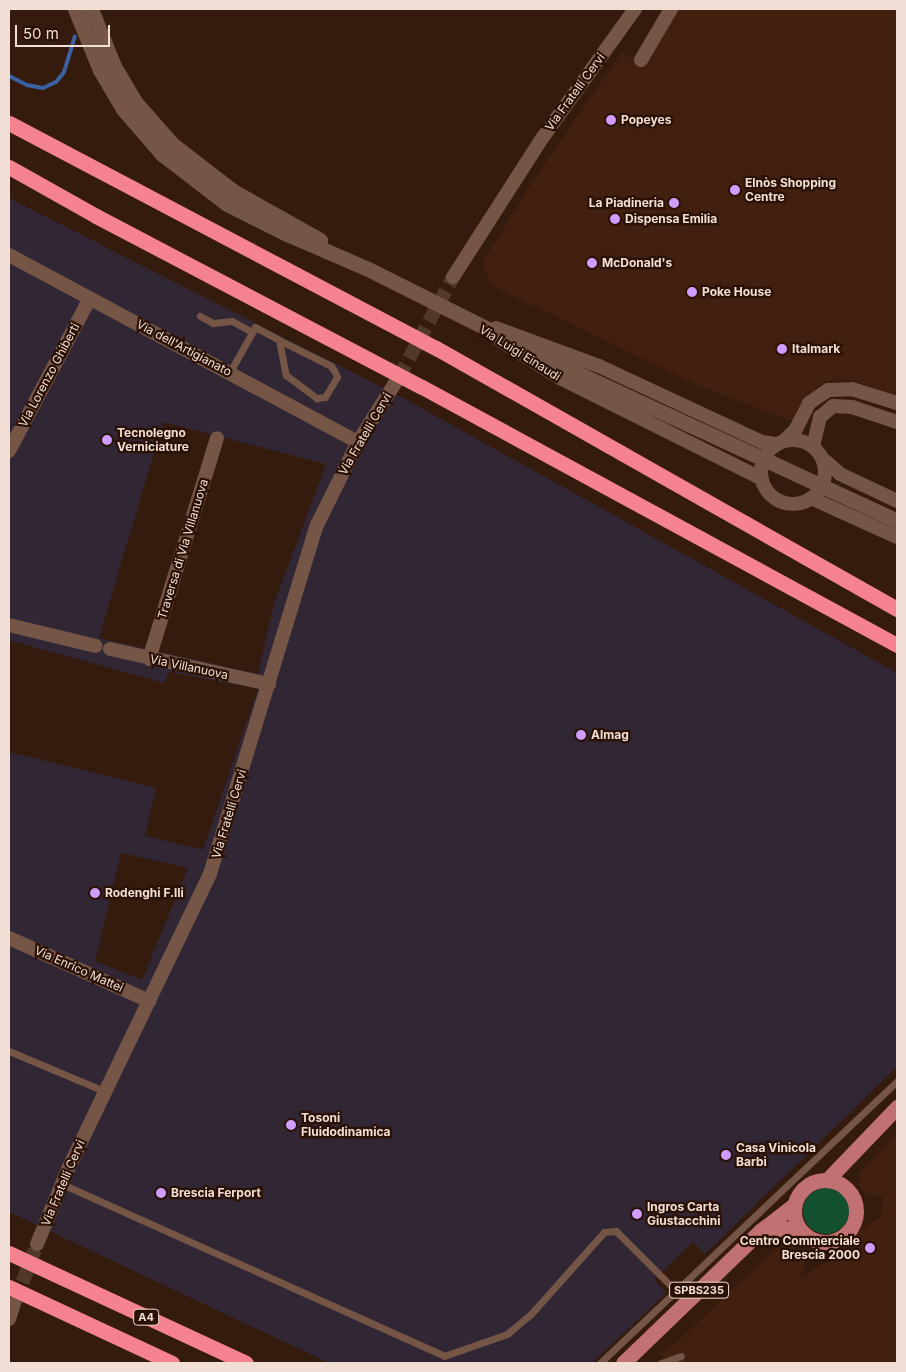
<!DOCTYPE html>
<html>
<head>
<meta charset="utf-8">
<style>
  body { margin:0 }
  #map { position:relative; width:906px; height:1372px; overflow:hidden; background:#351b0d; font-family:Inter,sans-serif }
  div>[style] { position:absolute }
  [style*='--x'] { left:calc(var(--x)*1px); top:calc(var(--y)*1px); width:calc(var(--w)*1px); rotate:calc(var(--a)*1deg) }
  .built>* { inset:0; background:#41200f }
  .industrial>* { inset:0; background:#302634 }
  .green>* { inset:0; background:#13502f }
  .round { border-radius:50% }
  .stream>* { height:4px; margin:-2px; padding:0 2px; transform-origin:2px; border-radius:2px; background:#3c61a1 }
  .street-tunnel>* { height:14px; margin-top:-7px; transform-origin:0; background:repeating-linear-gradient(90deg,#51382b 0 14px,transparent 0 21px) }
  .lane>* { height:7px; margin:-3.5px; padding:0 3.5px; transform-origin:3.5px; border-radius:3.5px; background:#745546 }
  .street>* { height:14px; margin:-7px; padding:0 7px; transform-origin:7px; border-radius:7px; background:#745546 }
  .street>.ring { margin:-7px; padding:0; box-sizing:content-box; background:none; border:14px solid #745546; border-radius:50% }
  .secondary>* { height:15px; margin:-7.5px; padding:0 7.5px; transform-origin:7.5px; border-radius:7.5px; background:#745546 }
  .primary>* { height:15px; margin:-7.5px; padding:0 7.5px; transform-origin:7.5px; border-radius:7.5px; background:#c17172 }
  .primary>.ring { margin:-7.5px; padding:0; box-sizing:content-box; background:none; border:15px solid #c17172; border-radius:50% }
  .highway>* { height:15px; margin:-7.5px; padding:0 7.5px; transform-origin:7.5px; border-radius:7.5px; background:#f5838f }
  .dots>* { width:14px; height:14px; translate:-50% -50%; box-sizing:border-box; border:2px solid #2b1105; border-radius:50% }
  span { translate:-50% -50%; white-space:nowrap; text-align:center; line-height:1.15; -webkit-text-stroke:4.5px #2b1105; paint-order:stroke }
  .shield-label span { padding:1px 4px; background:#2b1105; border:1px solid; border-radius:4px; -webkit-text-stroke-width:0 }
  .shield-label { font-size:11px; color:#f1ded5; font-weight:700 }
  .street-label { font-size:12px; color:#f1ded5 }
  .poi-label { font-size:12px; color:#f1ded5; font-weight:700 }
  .left { translate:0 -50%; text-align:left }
  .right { translate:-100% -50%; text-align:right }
  .frame { position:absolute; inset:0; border:10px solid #f1ded5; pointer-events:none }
  .scale { position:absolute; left:15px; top:25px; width:95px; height:22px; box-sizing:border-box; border:2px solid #f1ded5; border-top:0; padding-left:6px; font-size:15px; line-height:18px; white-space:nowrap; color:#f1ded5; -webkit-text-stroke:4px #2b1105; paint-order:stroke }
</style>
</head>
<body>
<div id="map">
  <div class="built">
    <i style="clip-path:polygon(662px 9px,897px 9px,897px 396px,852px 380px,825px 381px,805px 398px,792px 421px,702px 387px,490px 285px,483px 262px,535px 178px,622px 52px,633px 59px)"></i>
    <i style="clip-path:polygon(897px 1133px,897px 1363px,669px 1363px,662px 1356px,659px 1352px,677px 1342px,776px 1248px,792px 1245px,803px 1253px,805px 1265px,800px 1275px,802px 1277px,841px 1252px,845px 1244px,861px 1229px,881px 1217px,883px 1196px,866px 1194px,859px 1185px,860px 1173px)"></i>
  </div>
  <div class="industrial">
    <i style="clip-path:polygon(evenodd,9px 198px,407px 400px,897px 673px,897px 1067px,705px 1254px,693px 1242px,667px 1267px,654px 1280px,666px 1293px,592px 1363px,329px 1363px,9px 1212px,9px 752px,156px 788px,145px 836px,203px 850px,258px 689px,169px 672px,164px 683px,9px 640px,9px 198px,163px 422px,326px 464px,274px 604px,258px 674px,99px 638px,163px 422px,9px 198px,121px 853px,188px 868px,142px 980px,95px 961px,121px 853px)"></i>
  </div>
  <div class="green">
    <i class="round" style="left:803px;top:1188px;width:46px;height:46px"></i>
  </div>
  <div class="stream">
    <i style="--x:9;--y:76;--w:20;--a:27"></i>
    <i style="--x:27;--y:85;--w:16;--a:11"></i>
    <i style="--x:43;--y:88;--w:14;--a:-25"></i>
    <i style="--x:56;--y:82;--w:13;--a:-51"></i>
    <i style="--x:64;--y:72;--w:37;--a:-73"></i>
  </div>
  <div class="street-tunnel">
    <i style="--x:399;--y:377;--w:114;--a:-61.6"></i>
    <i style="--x:15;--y:1302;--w:62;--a:-69.2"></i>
  </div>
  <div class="lane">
    <i style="--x:200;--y:316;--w:15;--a:28"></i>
    <i style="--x:213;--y:323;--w:19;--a:-6"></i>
    <i style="--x:232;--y:321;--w:23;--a:29"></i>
    <i style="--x:230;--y:372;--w:51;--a:-60.9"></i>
    <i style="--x:255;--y:327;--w:27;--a:28"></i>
    <i style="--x:279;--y:340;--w:36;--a:79"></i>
    <i style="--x:286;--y:375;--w:39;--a:37"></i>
    <i style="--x:317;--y:398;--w:8;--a:-7"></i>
    <i style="--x:325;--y:397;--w:23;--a:-59"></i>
    <i style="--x:337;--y:377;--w:5;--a:-112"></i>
    <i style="--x:335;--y:372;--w:7;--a:-124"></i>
    <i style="--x:331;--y:366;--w:58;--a:-153.4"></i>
    <i style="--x:9;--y:1051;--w:103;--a:22.8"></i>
    <i style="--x:62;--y:1184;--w:419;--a:24.2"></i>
    <i style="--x:444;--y:1356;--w:67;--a:-19.2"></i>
    <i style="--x:507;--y:1334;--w:31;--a:-40"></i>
    <i style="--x:531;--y:1314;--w:110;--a:-48.3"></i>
    <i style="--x:604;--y:1232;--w:12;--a:-5"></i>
    <i style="--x:616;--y:1231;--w:85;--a:45"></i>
    <i style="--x:600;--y:1363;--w:410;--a:-43.5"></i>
    <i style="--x:661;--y:1363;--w:21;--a:-19"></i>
  </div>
  <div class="street">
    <i style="--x:641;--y:60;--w:59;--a:-59.5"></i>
    <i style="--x:9;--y:255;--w:396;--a:28.2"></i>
    <i style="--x:453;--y:277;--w:166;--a:-57.3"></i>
    <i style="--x:543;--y:137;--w:158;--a:-54.3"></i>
    <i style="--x:496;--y:328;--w:110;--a:20.3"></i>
    <i style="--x:599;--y:366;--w:180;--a:25"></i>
    <i style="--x:762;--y:442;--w:15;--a:8"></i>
    <i style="--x:498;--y:339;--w:73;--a:32.2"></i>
    <i style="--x:560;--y:378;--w:225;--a:26.5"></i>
    <i class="ring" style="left:761px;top:440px;width:50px;height:50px"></i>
    <i style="--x:784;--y:441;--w:17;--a:-45"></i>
    <i style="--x:796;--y:429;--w:29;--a:-63"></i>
    <i style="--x:809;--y:403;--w:23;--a:-34"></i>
    <i style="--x:828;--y:390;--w:24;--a:-2"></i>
    <i style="--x:852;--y:389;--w:47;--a:17.3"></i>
    <i style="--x:813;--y:447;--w:31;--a:-77"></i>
    <i style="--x:820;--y:417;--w:17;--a:-40"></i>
    <i style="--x:833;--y:406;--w:19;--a:3"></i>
    <i style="--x:852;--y:407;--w:47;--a:18.4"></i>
    <i style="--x:9;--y:451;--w:173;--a:-62.1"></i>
    <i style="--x:823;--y:459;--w:23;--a:41"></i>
    <i style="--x:840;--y:474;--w:63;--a:25.3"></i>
    <i style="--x:811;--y:498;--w:94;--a:24.4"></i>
    <i style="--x:9;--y:625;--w:89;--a:13.6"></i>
    <i style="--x:110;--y:649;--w:163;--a:12.4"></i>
    <i style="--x:149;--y:659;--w:231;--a:-72.9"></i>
    <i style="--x:9;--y:938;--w:154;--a:24.2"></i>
    <i style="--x:37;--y:1244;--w:81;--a:-67.5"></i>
    <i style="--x:68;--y:1169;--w:327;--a:-64.3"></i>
    <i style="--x:210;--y:874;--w:365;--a:-73"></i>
    <i style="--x:317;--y:525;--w:93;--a:-63.7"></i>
    <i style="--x:358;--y:442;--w:77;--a:-57.8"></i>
    <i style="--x:9;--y:1319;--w:16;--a:-72"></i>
  </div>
  <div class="secondary">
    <i style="--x:75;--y:9;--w:66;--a:67.7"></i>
    <i style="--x:100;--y:70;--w:45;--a:59.5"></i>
    <i style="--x:123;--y:109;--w:60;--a:49.1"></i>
    <i style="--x:162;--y:154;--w:82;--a:37.6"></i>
    <i style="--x:227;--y:204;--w:67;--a:26.6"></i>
    <i style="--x:287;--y:234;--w:86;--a:23.3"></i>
    <i style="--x:366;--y:268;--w:217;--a:26.6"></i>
    <i style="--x:560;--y:365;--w:371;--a:24.8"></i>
    <i style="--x:91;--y:9;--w:61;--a:68"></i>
    <i style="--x:114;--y:66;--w:43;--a:59.3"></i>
    <i style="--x:136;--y:103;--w:55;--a:48.7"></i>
    <i style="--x:172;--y:144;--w:77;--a:37.6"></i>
    <i style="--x:233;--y:191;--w:100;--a:29.4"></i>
  </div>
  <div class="primary">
    <i class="ring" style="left:794px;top:1180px;width:47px;height:47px"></i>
    <i style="--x:827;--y:1180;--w:101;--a:-46.2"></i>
    <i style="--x:761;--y:1231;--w:23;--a:-7"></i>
    <i style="--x:784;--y:1228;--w:18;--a:13"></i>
    <i style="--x:623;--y:1363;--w:190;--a:-43.9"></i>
    <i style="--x:760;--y:1231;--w:44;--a:-37.6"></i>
  </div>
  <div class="highway">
    <i style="--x:9;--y:123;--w:483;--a:27.8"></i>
    <i style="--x:436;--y:348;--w:530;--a:29.52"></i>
    <i style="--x:9;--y:167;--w:100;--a:29.4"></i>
    <i style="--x:96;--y:216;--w:368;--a:27.7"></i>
    <i style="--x:422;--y:387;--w:541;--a:28.51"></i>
    <i style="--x:9;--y:1253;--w:261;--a:24.9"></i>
    <i style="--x:9;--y:1287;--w:180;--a:25"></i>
  </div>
  <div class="dots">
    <i style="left:611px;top:120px;background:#cf9dff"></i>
    <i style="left:735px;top:190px;background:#cf9dff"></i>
    <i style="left:674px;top:203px;background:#cf9dff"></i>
    <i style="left:615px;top:219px;background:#cf9dff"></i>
    <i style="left:592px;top:263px;background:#cf9dff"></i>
    <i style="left:692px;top:292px;background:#cf9dff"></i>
    <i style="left:782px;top:349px;background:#cf9dff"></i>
    <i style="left:107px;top:440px;background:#cf9dff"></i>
    <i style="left:581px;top:735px;background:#cf9dff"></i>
    <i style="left:95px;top:893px;background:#cf9dff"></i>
    <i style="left:291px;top:1125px;background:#cf9dff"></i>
    <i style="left:726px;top:1155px;background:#cf9dff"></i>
    <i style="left:161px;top:1193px;background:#cf9dff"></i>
    <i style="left:637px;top:1214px;background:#cf9dff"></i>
    <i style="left:870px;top:1248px;background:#cf9dff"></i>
  </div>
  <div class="shield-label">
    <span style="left:699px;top:1290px">SPBS235</span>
    <span style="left:146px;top:1317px">A4</span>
  </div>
  <div class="street-label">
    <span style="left:575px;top:92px;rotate:-54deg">Via Fratelli Cervi</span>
    <span style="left:184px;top:348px;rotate:28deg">Via dell'Artigianato</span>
    <span style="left:520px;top:353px;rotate:32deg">Via Luigi Einaudi</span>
    <span style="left:49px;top:375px;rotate:-62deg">Via Lorenzo Ghiberti</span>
    <span style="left:365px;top:434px;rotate:-60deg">Via Fratelli Cervi</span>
    <span style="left:183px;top:549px;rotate:-73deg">Traversa di Via Villanuova</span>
    <span style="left:189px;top:667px;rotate:12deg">Via Villanuova</span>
    <span style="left:229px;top:814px;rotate:-73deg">Via Fratelli Cervi</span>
    <span style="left:79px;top:969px;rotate:24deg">Via Enrico Mattei</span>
    <span style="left:63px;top:1183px;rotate:-67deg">Via Fratelli Cervi</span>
  </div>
  <div class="poi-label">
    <span class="left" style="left:621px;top:120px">Popeyes</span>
    <span class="left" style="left:745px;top:190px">Elnòs Shopping<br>Centre</span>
    <span class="right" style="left:664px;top:203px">La Piadineria</span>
    <span class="left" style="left:625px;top:219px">Dispensa Emilia</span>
    <span class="left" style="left:602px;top:263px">McDonald's</span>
    <span class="left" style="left:702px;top:292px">Poke House</span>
    <span class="left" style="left:792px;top:349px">Italmark</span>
    <span class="left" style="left:117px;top:440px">Tecnolegno<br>Verniciature</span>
    <span class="left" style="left:591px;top:735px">Almag</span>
    <span class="left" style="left:105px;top:893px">Rodenghi F.lli</span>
    <span class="left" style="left:301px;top:1125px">Tosoni<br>Fluidodinamica</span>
    <span class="left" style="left:736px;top:1155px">Casa Vinicola<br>Barbi</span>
    <span class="left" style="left:171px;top:1193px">Brescia Ferport</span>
    <span class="left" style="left:647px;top:1214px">Ingros Carta<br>Giustacchini</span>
    <span class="right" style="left:860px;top:1248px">Centro Commerciale<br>Brescia 2000</span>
  </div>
  <div class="frame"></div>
  <div class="scale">50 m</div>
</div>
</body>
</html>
